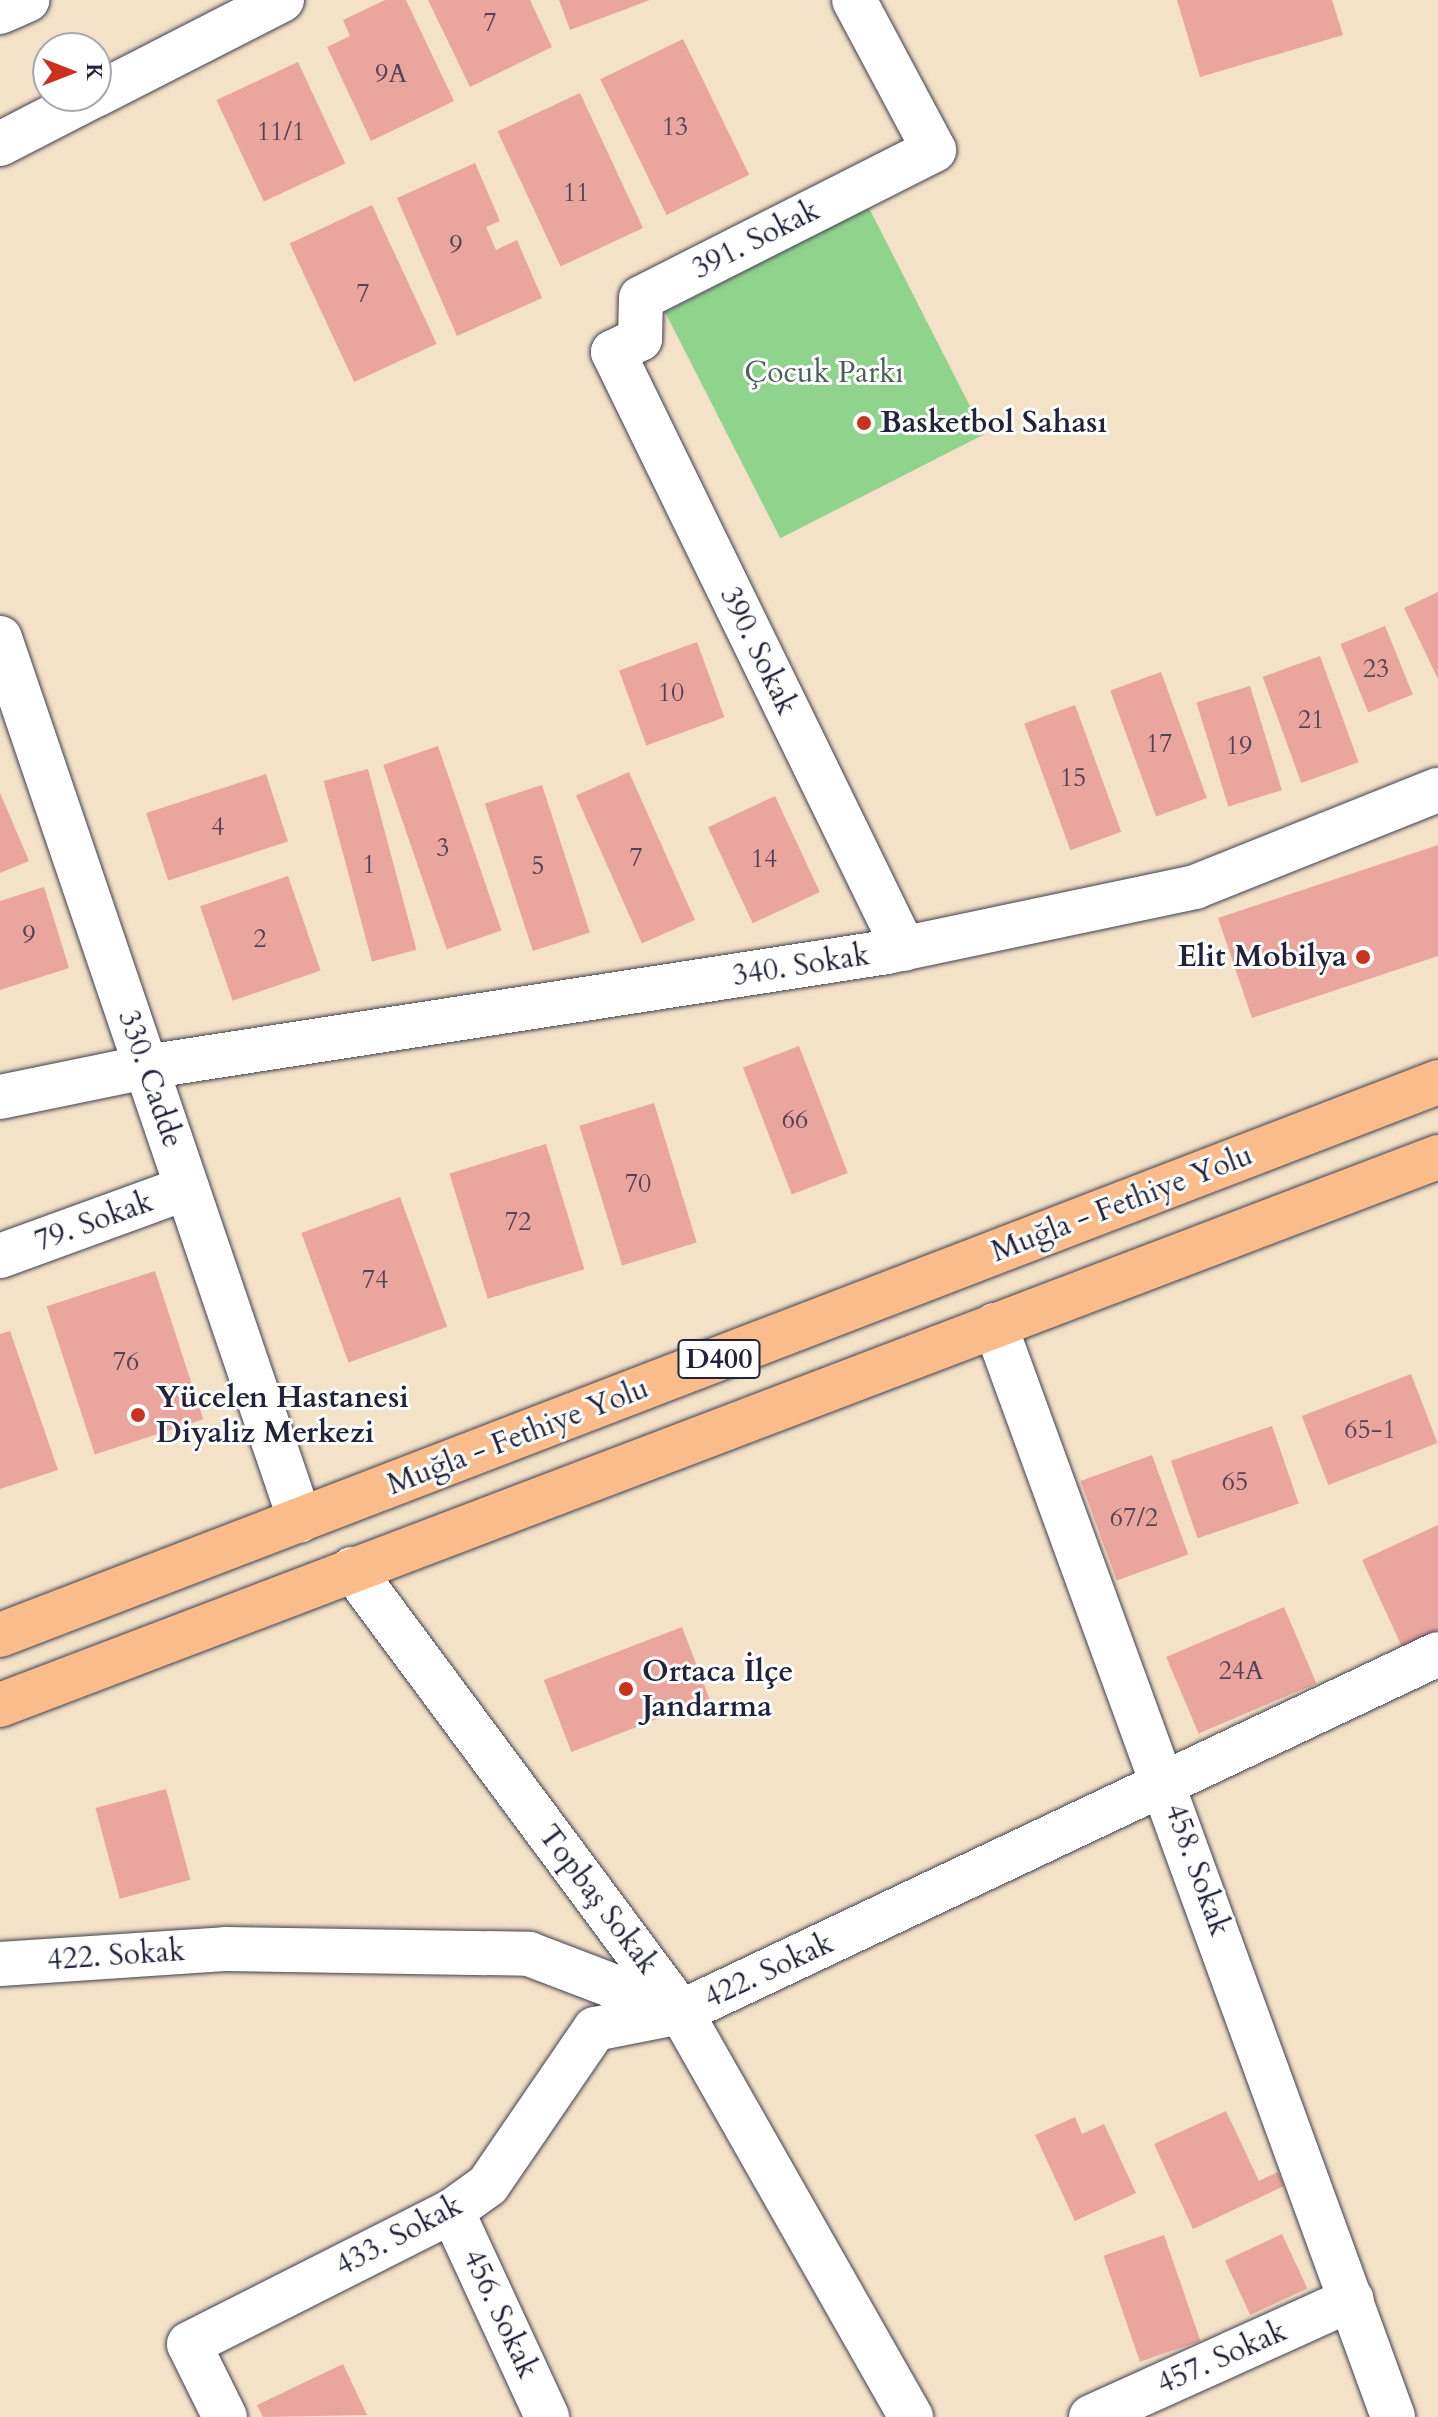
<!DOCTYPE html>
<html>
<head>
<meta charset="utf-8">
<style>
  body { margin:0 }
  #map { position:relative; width:1438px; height:2417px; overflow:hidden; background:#f3e2c7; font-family:Cardo,serif }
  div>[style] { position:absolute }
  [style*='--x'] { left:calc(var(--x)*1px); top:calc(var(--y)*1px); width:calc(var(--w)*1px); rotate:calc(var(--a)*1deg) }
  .green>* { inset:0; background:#90d38c; transform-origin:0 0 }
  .building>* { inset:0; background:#eaa69e; transform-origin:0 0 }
  .roads { filter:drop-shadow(0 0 2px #413f50) drop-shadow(0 0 2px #413f50) }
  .street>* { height:44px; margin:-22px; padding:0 22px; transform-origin:22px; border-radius:22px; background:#fff }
  .highway>* { height:44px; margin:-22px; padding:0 22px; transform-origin:22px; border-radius:22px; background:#f9bc8a }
  .dots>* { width:22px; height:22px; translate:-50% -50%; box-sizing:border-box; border:4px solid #fff; border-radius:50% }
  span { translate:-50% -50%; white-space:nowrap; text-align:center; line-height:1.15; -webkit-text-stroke:6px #fff; paint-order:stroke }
  .number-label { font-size:26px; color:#544354 }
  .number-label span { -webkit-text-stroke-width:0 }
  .shield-label span { padding:2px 6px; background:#fff; border:2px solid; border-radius:6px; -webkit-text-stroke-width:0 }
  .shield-label { font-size:28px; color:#22223b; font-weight:700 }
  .street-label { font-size:30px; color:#22223b }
  .park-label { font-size:30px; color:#486057 }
  .poi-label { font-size:30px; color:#22223b; font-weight:700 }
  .left { translate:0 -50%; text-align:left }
  .right { translate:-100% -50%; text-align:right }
  .north { position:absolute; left:32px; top:32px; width:80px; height:80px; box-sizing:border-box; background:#fff; border:2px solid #a7a7b1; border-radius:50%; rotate:90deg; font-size:22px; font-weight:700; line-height:32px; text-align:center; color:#22223b }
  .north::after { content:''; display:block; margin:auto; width:28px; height:36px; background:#c8321e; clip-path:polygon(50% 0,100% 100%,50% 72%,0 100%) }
</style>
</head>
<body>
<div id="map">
  <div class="green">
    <i style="left:869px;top:208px;width:254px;height:229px;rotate:63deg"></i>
  </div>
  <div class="building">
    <i style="clip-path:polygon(385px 0,406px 0,454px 101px,371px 141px,327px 47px,350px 36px,343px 20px)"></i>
    <i style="clip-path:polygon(428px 0,530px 0,552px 47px,470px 87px)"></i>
    <i style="clip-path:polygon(559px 0,650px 0,570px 30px)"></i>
    <i style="clip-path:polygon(1177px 0,1332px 0,1343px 35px,1200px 77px)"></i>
    <i style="left:683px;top:39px;width:151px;height:92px;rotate:64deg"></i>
    <i style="left:298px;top:62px;width:112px;height:90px;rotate:65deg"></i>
    <i style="left:580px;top:93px;width:149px;height:91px;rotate:65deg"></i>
    <i style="clip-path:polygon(475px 163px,500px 221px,486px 227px,496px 250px,517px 240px,542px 298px,457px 336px,397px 198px)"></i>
    <i style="left:372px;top:205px;width:153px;height:91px;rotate:65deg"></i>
    <i style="clip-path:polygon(1438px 592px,1438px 679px,1404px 608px)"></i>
    <i style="left:1385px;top:626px;width:74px;height:48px;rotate:68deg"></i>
    <i style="left:697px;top:642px;width:80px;height:83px;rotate:70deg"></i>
    <i style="left:1320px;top:656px;width:113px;height:61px;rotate:70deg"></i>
    <i style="left:1161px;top:672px;width:134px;height:54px;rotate:70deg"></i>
    <i style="left:1250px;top:686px;width:109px;height:56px;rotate:73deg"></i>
    <i style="left:1075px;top:705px;width:135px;height:54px;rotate:70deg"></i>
    <i style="left:438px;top:746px;width:195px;height:58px;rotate:71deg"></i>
    <i style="left:368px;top:769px;width:187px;height:46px;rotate:75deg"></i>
    <i style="left:629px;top:772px;width:162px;height:58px;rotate:66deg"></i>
    <i style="left:266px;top:774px;width:71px;height:126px;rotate:72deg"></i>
    <i style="left:542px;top:785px;width:155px;height:60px;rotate:72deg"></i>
    <i style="clip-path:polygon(0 793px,29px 861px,0 873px)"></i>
    <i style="left:775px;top:796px;width:106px;height:74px;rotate:65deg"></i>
    <i style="clip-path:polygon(1438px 845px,1438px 956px,1252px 1018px,1218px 918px)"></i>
    <i style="left:288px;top:876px;width:100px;height:93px;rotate:71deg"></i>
    <i style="clip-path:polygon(44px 887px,69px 968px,0 990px,0 901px)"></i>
    <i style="left:799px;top:1046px;width:136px;height:60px;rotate:69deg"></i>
    <i style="left:654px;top:1103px;width:146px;height:78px;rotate:73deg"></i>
    <i style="left:546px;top:1144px;width:131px;height:101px;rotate:73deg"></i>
    <i style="left:400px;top:1197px;width:138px;height:105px;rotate:70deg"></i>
    <i style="left:155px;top:1271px;width:156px;height:114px;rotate:72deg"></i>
    <i style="clip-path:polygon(10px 1331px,58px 1470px,0 1489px,0 1334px)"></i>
    <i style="left:1411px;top:1374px;width:74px;height:117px;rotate:69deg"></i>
    <i style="left:1272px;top:1426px;width:82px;height:107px;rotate:71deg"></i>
    <i style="left:1152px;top:1455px;width:106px;height:76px;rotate:70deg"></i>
    <i style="clip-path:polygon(1438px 1525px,1438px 1630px,1402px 1647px,1362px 1560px)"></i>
    <i style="left:1284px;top:1607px;width:83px;height:128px;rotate:67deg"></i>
    <i style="left:682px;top:1627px;width:77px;height:148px;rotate:69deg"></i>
    <i style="left:166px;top:1789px;width:94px;height:73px;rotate:75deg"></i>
    <i style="clip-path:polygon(1226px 2111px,1259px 2181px,1278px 2172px,1284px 2186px,1193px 2229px,1154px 2144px)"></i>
    <i style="clip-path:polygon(1075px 2117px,1082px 2134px,1104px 2124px,1136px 2193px,1075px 2221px,1035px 2135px)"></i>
    <i style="left:1282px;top:2234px;width:60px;height:63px;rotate:65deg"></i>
    <i style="left:1164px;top:2235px;width:112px;height:64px;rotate:71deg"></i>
    <i style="clip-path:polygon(343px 2364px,367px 2415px,263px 2417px,257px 2405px)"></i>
  </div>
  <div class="roads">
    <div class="street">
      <i style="--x:854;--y:0;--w:170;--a:61.9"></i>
      <i style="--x:934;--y:150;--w:328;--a:153.2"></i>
      <i style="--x:641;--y:298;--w:41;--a:91.4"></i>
      <i style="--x:640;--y:339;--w:30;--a:154"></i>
      <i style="--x:613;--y:352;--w:664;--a:64.01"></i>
      <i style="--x:0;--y:12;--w:30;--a:-24"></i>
      <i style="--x:96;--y:95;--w:209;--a:-27.1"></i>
      <i style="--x:0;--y:144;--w:105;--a:-27.3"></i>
      <i style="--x:0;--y:638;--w:932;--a:71.21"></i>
      <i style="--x:0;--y:1097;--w:149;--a:-11.6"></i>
      <i style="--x:146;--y:1067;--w:750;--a:-8.82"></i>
      <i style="--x:887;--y:952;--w:315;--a:-11.9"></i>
      <i style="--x:1195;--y:887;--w:262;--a:-21.8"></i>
      <i style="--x:0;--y:1256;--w:199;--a:-20"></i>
      <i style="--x:995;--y:1325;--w:1162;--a:69.97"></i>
      <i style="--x:352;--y:1569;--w:552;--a:53.4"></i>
      <i style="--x:681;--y:2012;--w:466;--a:60.4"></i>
      <i style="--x:0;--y:1964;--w:225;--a:-3.8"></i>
      <i style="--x:225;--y:1949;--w:304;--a:0.9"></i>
      <i style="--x:529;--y:1954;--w:163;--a:20.9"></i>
      <i style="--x:681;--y:2012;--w:837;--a:-25.31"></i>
      <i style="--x:452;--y:2211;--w:227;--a:65.2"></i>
      <i style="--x:225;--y:2417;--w:81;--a:-116.3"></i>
      <i style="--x:189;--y:2344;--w:295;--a:-26.8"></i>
      <i style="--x:452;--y:2211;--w:44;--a:-35.8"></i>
      <i style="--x:488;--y:2185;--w:189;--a:-55.6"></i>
      <i style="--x:595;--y:2029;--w:88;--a:-11.2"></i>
      <i style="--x:1091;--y:2417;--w:286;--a:-24.3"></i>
    </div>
    <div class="highway">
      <i style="--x:0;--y:1635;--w:1541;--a:-21.03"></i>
      <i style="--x:0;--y:1705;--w:1539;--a:-20.86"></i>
    </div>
  </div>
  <div class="dots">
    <i style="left:864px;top:423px;background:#c8321e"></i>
    <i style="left:1363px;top:957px;background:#c8321e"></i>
    <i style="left:138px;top:1415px;background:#c8321e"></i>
    <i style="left:626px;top:1689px;background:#c8321e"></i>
  </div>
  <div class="number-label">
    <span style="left:490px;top:23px">7</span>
    <span style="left:391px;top:74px">9A</span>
    <span style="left:675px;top:127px">13</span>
    <span style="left:281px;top:132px">11/1</span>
    <span style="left:576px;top:193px">11</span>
    <span style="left:456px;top:245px">9</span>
    <span style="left:363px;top:294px">7</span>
    <span style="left:1376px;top:669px">23</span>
    <span style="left:671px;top:693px">10</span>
    <span style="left:1311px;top:720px">21</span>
    <span style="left:1159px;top:744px">17</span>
    <span style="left:1239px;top:746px">19</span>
    <span style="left:1073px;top:778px">15</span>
    <span style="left:218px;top:827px">4</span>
    <span style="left:443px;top:848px">3</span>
    <span style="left:636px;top:858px">7</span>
    <span style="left:764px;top:859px">14</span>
    <span style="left:369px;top:865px">1</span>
    <span style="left:538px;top:866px">5</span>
    <span style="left:29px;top:935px">9</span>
    <span style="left:260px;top:939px">2</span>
    <span style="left:795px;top:1120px">66</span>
    <span style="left:638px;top:1184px">70</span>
    <span style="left:518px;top:1222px">72</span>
    <span style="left:375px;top:1280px">74</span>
    <span style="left:126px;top:1362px">76</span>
    <span style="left:1370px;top:1430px">65-1</span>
    <span style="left:1235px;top:1482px">65</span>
    <span style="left:1134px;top:1518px">67/2</span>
    <span style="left:1241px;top:1671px">24A</span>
  </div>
  <div class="shield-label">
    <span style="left:719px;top:1359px">D400</span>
  </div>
  <div class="street-label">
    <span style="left:756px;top:240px;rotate:-27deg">391. Sokak</span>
    <span style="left:758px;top:651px;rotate:64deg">390. Sokak</span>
    <span style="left:801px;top:966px;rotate:-9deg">340. Sokak</span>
    <span style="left:150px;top:1079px;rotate:71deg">330. Cadde</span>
    <span style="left:1122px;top:1204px;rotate:-21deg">Muğla - Fethiye Yolu</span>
    <span style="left:94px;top:1222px;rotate:-20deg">79. Sokak</span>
    <span style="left:518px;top:1437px;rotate:-21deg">Muğla - Fethiye Yolu</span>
    <span style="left:1197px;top:1870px;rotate:70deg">458. Sokak</span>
    <span style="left:598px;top:1900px;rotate:53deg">Topbaş Sokak</span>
    <span style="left:116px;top:1956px;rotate:-4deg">422. Sokak</span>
    <span style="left:769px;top:1971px;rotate:-25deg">422. Sokak</span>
    <span style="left:399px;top:2236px;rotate:-28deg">433. Sokak</span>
    <span style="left:500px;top:2314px;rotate:65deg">456. Sokak</span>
    <span style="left:1222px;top:2358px;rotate:-24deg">457. Sokak</span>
  </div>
  <div class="park-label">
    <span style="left:824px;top:373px">Çocuk Parkı</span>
  </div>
  <div class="poi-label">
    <span class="left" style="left:880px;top:423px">Basketbol Sahası</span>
    <span class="right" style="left:1347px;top:957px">Elit Mobilya</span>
    <span class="left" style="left:156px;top:1415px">Yücelen Hastanesi<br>Diyaliz Merkezi</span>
    <span class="left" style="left:642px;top:1689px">Ortaca İlçe<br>Jandarma</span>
  </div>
  <div class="north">K</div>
</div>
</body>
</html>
